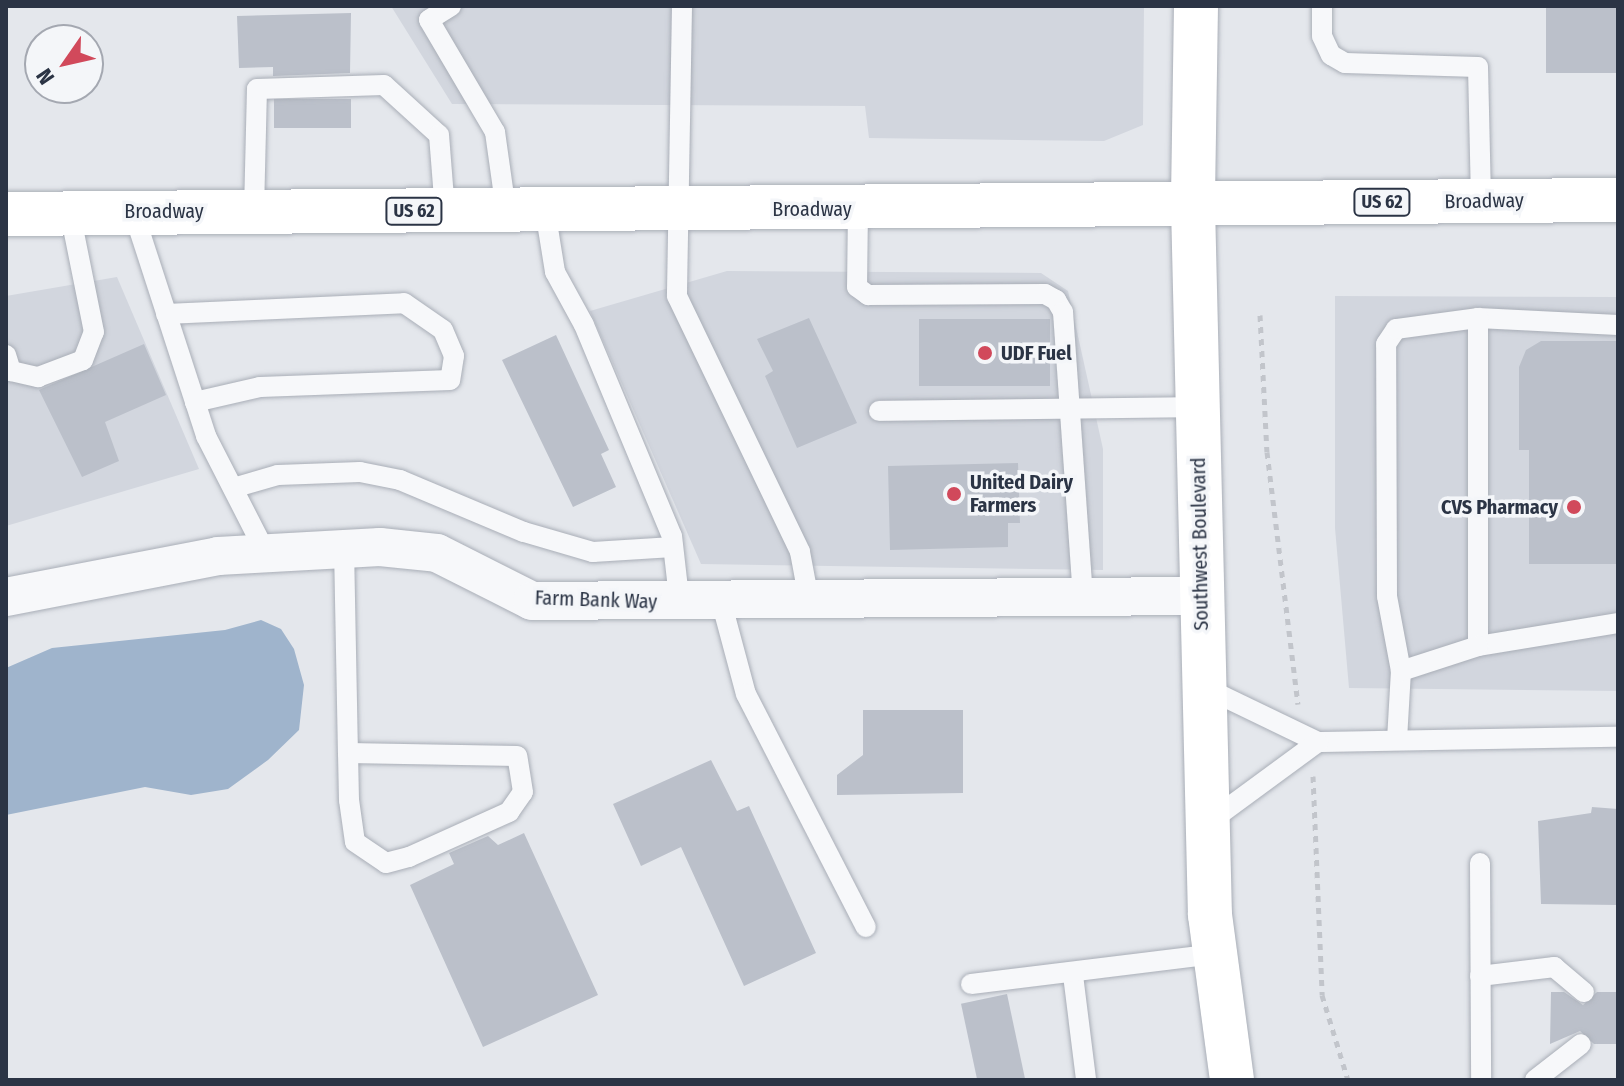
<!DOCTYPE html>
<html>
<head>
<meta charset="utf-8">
<style>
  body { margin:0 }
  #map { position:relative; width:1624px; height:1086px; overflow:hidden; background:#e4e7ec; font-family:"Fira Sans Condensed",sans-serif }
  div>[style] { position:absolute }
  [style*='--x'] { left:calc(var(--x)*1px); top:calc(var(--y)*1px); width:calc(var(--w)*1px); rotate:calc(var(--a)*1deg) }
  .built>* { inset:0; background:#d2d6de }
  .water>* { inset:0; background:#9fb4cc }
  .building>* { inset:0; background:#bbc0ca; transform-origin:0 0 }
  .path>* { height:5px; margin-top:-2.5px; transform-origin:0; background:repeating-linear-gradient(90deg,#c2c5cb 0 6px,transparent 0 12px) }
  .roads { filter:drop-shadow(0 0 2px #a9aeb7) drop-shadow(0 0 2px #a9aeb7) }
  .lane>* { height:20px; margin:-10px; padding:0 10px; transform-origin:10px; border-radius:10px; background:#f7f8fa }
  .street>* { height:38px; margin:-19px; padding:0 19px; transform-origin:19px; border-radius:19px; background:#f7f8fa }
  .secondary>* { height:44px; margin:-22px; padding:0 22px; transform-origin:22px; border-radius:22px; background:#fff }
  .primary>* { height:44px; margin:-22px; padding:0 22px; transform-origin:22px; border-radius:22px; background:#fff }
  .dots>* { width:22px; height:22px; translate:-50% -50%; box-sizing:border-box; border:4px solid #f4f6f9; border-radius:50% }
  span { translate:-50% -50%; white-space:nowrap; text-align:center; line-height:1.15; -webkit-text-stroke:7px #f4f6f9; paint-order:stroke }
  .shield-label span { padding:2px 6px; background:#f4f6f9; border:2px solid; border-radius:6px; -webkit-text-stroke-width:0 }
  .shield-label { font-size:18px; color:#2b3445; font-weight:700 }
  .street-label { font-size:20px; color:#2b3445 }
  .poi-label { font-size:20px; color:#2b3445; font-weight:700 }
  .left { translate:0 -50%; text-align:left }
  .right { translate:-100% -50%; text-align:right }
  .frame { position:absolute; inset:0; border:8px solid #2b3445; pointer-events:none }
  .north { position:absolute; left:24px; top:24px; width:80px; height:80px; box-sizing:border-box; background:#f4f6f9; border:2px solid #a4a8b1; border-radius:50%; rotate:236deg; font-size:22px; font-weight:700; line-height:32px; text-align:center; color:#2b3445 }
  .north::after { content:''; display:block; margin:auto; width:28px; height:36px; background:#d1495b; clip-path:polygon(50% 0,100% 100%,50% 72%,0 100%) }
</style>
</head>
<body>
<div id="map">
  <div class="built">
    <i style="clip-path:polygon(391px 6px,1144px 6px,1143px 125px,1104px 141px,869px 138px,865px 106px,452px 104px)"></i>
    <i style="clip-path:polygon(727px 271px,1041px 273px,1068px 291px,1103px 449px,1103px 570px,701px 564px,590px 311px)"></i>
    <i style="clip-path:polygon(117px 277px,199px 469px,6px 526px,6px 296px)"></i>
    <i style="clip-path:polygon(1335px 296px,1618px 297px,1618px 691px,1349px 688px,1335px 528px)"></i>
  </div>
  <div class="water">
    <i style="clip-path:polygon(261px 620px,281px 629px,294px 649px,304px 685px,299px 730px,268px 760px,228px 789px,191px 795px,145px 787px,6px 815px,6px 668px,52px 648px,225px 630px)"></i>
  </div>
  <div class="building">
    <i style="left:1546px;top:6px;width:72px;height:67px"></i>
    <i style="clip-path:polygon(351px 13px,350px 73px,273px 76px,273px 67px,239px 68px,237px 16px)"></i>
    <i style="left:351px;top:99px;width:29px;height:77px;rotate:90deg"></i>
    <i style="clip-path:polygon(809px 318px,857px 423px,797px 448px,765px 376px,773px 371px,757px 339px)"></i>
    <i style="left:919px;top:319px;width:131px;height:67px"></i>
    <i style="clip-path:polygon(556px 335px,609px 450px,601px 454px,616px 487px,573px 507px,502px 360px)"></i>
    <i style="clip-path:polygon(1541px 341px,1618px 341px,1618px 564px,1529px 564px,1529px 450px,1519px 450px,1519px 367px,1526px 350px)"></i>
    <i style="clip-path:polygon(144px 344px,166px 395px,105px 422px,119px 461px,82px 477px,39px 390px)"></i>
    <i style="clip-path:polygon(1018px 463px,1020px 523px,1008px 523px,1008px 547px,890px 550px,888px 466px)"></i>
    <i style="clip-path:polygon(863px 710px,963px 710px,963px 793px,837px 795px,837px 775px,863px 755px)"></i>
    <i style="clip-path:polygon(711px 760px,737px 811px,749px 806px,816px 953px,744px 986px,681px 847px,641px 866px,613px 804px)"></i>
    <i style="clip-path:polygon(1592px 807px,1618px 809px,1618px 905px,1541px 904px,1538px 821px,1591px 813px)"></i>
    <i style="clip-path:polygon(524px 833px,598px 995px,483px 1047px,410px 885px,454px 864px,449px 853px,488px 836px,498px 845px)"></i>
    <i style="clip-path:polygon(1551px 992px,1564px 992px,1583px 1005px,1597px 992px,1618px 992px,1618px 1044px,1594px 1044px,1580px 1031px,1550px 1044px)"></i>
    <i style="left:1007px;top:994px;width:88px;height:47px;rotate:78deg"></i>
  </div>
  <div class="path">
    <i style="--x:1260;--y:315;--w:137;--a:87.1"></i>
    <i style="--x:1267;--y:452;--w:254;--a:83"></i>
    <i style="--x:1313;--y:776;--w:219;--a:87.6"></i>
    <i style="--x:1322;--y:995;--w:89;--a:73"></i>
  </div>
  <div class="roads">
    <div class="lane">
      <i style="--x:451;--y:6;--w:26;--a:148"></i>
      <i style="--x:429;--y:20;--w:130;--a:59.5"></i>
      <i style="--x:495;--y:132;--w:79;--a:82"></i>
      <i style="--x:682;--y:6;--w:290;--a:91"></i>
      <i style="--x:677;--y:296;--w:284;--a:64.3"></i>
      <i style="--x:800;--y:552;--w:49;--a:79.4"></i>
      <i style="--x:1322;--y:6;--w:30;--a:90"></i>
      <i style="--x:1322;--y:36;--w:21;--a:65"></i>
      <i style="--x:1331;--y:55;--w:16;--a:30"></i>
      <i style="--x:1345;--y:63;--w:133;--a:1.7"></i>
      <i style="--x:1478;--y:67;--w:133;--a:88.7"></i>
      <i style="--x:858;--y:208;--w:79;--a:90.7"></i>
      <i style="--x:857;--y:287;--w:14;--a:36"></i>
      <i style="--x:868;--y:295;--w:177;--a:-0.3"></i>
      <i style="--x:1045;--y:294;--w:13;--a:29"></i>
      <i style="--x:1056;--y:300;--w:14;--a:60"></i>
      <i style="--x:1063;--y:312;--w:286;--a:86"></i>
      <i style="--x:545;--y:210;--w:63;--a:80.8"></i>
      <i style="--x:555;--y:272;--w:60;--a:61.3"></i>
      <i style="--x:584;--y:325;--w:229;--a:67.4"></i>
      <i style="--x:672;--y:536;--w:70;--a:83.5"></i>
      <i style="--x:133;--y:211;--w:237;--a:72"></i>
      <i style="--x:206;--y:436;--w:131;--a:62.9"></i>
      <i style="--x:254;--y:211;--w:122;--a:-88.6"></i>
      <i style="--x:257;--y:89;--w:127;--a:-1.8"></i>
      <i style="--x:384;--y:85;--w:74;--a:42.3"></i>
      <i style="--x:439;--y:135;--w:76;--a:85.5"></i>
      <i style="--x:166;--y:314;--w:238;--a:-2.6"></i>
      <i style="--x:404;--y:303;--w:47;--a:34.7"></i>
      <i style="--x:443;--y:330;--w:28;--a:67"></i>
      <i style="--x:454;--y:356;--w:24;--a:99"></i>
      <i style="--x:450;--y:380;--w:190;--a:177.9"></i>
      <i style="--x:260;--y:387;--w:67;--a:167"></i>
      <i style="--x:1478;--y:318;--w:140;--a:2.9"></i>
      <i style="--x:6;--y:355;--w:17;--a:73"></i>
      <i style="--x:11;--y:371;--w:28;--a:13"></i>
      <i style="--x:38;--y:377;--w:48;--a:-20.7"></i>
      <i style="--x:83;--y:360;--w:30;--a:-69"></i>
      <i style="--x:94;--y:332;--w:121;--a:-101.4"></i>
      <i style="--x:879;--y:411;--w:318;--a:-0.7"></i>
      <i style="--x:233;--y:488;--w:47;--a:-16.1"></i>
      <i style="--x:278;--y:475;--w:82;--a:-2.1"></i>
      <i style="--x:360;--y:472;--w:41;--a:11.3"></i>
      <i style="--x:400;--y:480;--w:134;--a:22.8"></i>
      <i style="--x:524;--y:532;--w:72;--a:16.2"></i>
      <i style="--x:593;--y:552;--w:80;--a:-3.6"></i>
      <i style="--x:344;--y:547;--w:206;--a:88.9"></i>
      <i style="--x:348;--y:753;--w:47;--a:88.8"></i>
      <i style="--x:349;--y:800;--w:42;--a:81.9"></i>
      <i style="--x:355;--y:842;--w:37;--a:34"></i>
      <i style="--x:386;--y:863;--w:24;--a:-15"></i>
      <i style="--x:409;--y:857;--w:110;--a:-24.2"></i>
      <i style="--x:509;--y:812;--w:24;--a:-55"></i>
      <i style="--x:523;--y:792;--w:36;--a:-99"></i>
      <i style="--x:517;--y:756;--w:169;--a:-179"></i>
      <i style="--x:721;--y:601;--w:96;--a:75"></i>
      <i style="--x:746;--y:694;--w:262;--a:62.8"></i>
      <i style="--x:1478;--y:646;--w:142;--a:-9.3"></i>
      <i style="--x:1204;--y:687;--w:127;--a:25.8"></i>
      <i style="--x:1318;--y:742;--w:300;--a:-1"></i>
      <i style="--x:1397;--y:740;--w:69;--a:-86.7"></i>
      <i style="--x:1401;--y:671;--w:76;--a:-100.6"></i>
      <i style="--x:1387;--y:596;--w:252;--a:-90.2"></i>
      <i style="--x:1386;--y:344;--w:18;--a:-56"></i>
      <i style="--x:1396;--y:329;--w:83;--a:-7.6"></i>
      <i style="--x:1478;--y:318;--w:328;--a:90"></i>
      <i style="--x:1478;--y:646;--w:81;--a:162"></i>
      <i style="--x:1209;--y:822;--w:135;--a:-36.3"></i>
      <i style="--x:1480;--y:863;--w:217;--a:89.7"></i>
      <i style="--x:1073;--y:975;--w:106;--a:82.9"></i>
      <i style="--x:1480;--y:976;--w:75;--a:-6.9"></i>
      <i style="--x:1554;--y:967;--w:39;--a:40"></i>
      <i style="--x:971;--y:984;--w:247;--a:-7"></i>
      <i style="--x:1535;--y:1080;--w:58;--a:-38"></i>
    </div>
    <div class="street">
      <i style="--x:6;--y:597;--w:216;--a:-10.9"></i>
      <i style="--x:218;--y:556;--w:162;--a:-3.2"></i>
      <i style="--x:380;--y:547;--w:57;--a:6"></i>
      <i style="--x:437;--y:553;--w:106;--a:26.8"></i>
      <i style="--x:532;--y:601;--w:670;--a:-0.43"></i>
    </div>
    <div class="secondary">
      <i style="--x:1196;--y:6;--w:200;--a:90.9"></i>
      <i style="--x:1193;--y:206;--w:709;--a:88.63"></i>
      <i style="--x:1210;--y:915;--w:166;--a:82.4"></i>
    </div>
    <div class="primary">
      <i style="--x:6;--y:214;--w:1612;--a:-0.5"></i>
    </div>
  </div>
  <div class="dots">
    <i style="left:985px;top:353px;background:#d1495b"></i>
    <i style="left:954px;top:494px;background:#d1495b"></i>
    <i style="left:1574px;top:507px;background:#d1495b"></i>
  </div>
  <div class="shield-label">
    <span style="left:1382px;top:202px">US 62</span>
    <span style="left:414px;top:211px">US 62</span>
  </div>
  <div class="street-label">
    <span style="left:1484px;top:201px;rotate:-1deg">Broadway</span>
    <span style="left:812px;top:209px">Broadway</span>
    <span style="left:164px;top:211px">Broadway</span>
    <span style="left:1200px;top:544px;rotate:-91deg">Southwest Boulevard</span>
    <span style="left:596px;top:600px;rotate:2deg">Farm Bank Way</span>
  </div>
  <div class="poi-label">
    <span class="left" style="left:1001px;top:353px">UDF Fuel</span>
    <span class="left" style="left:970px;top:494px">United Dairy<br>Farmers</span>
    <span class="right" style="left:1558px;top:507px">CVS Pharmacy</span>
  </div>
  <div class="frame"></div>
  <div class="north">N</div>
</div>
</body>
</html>
